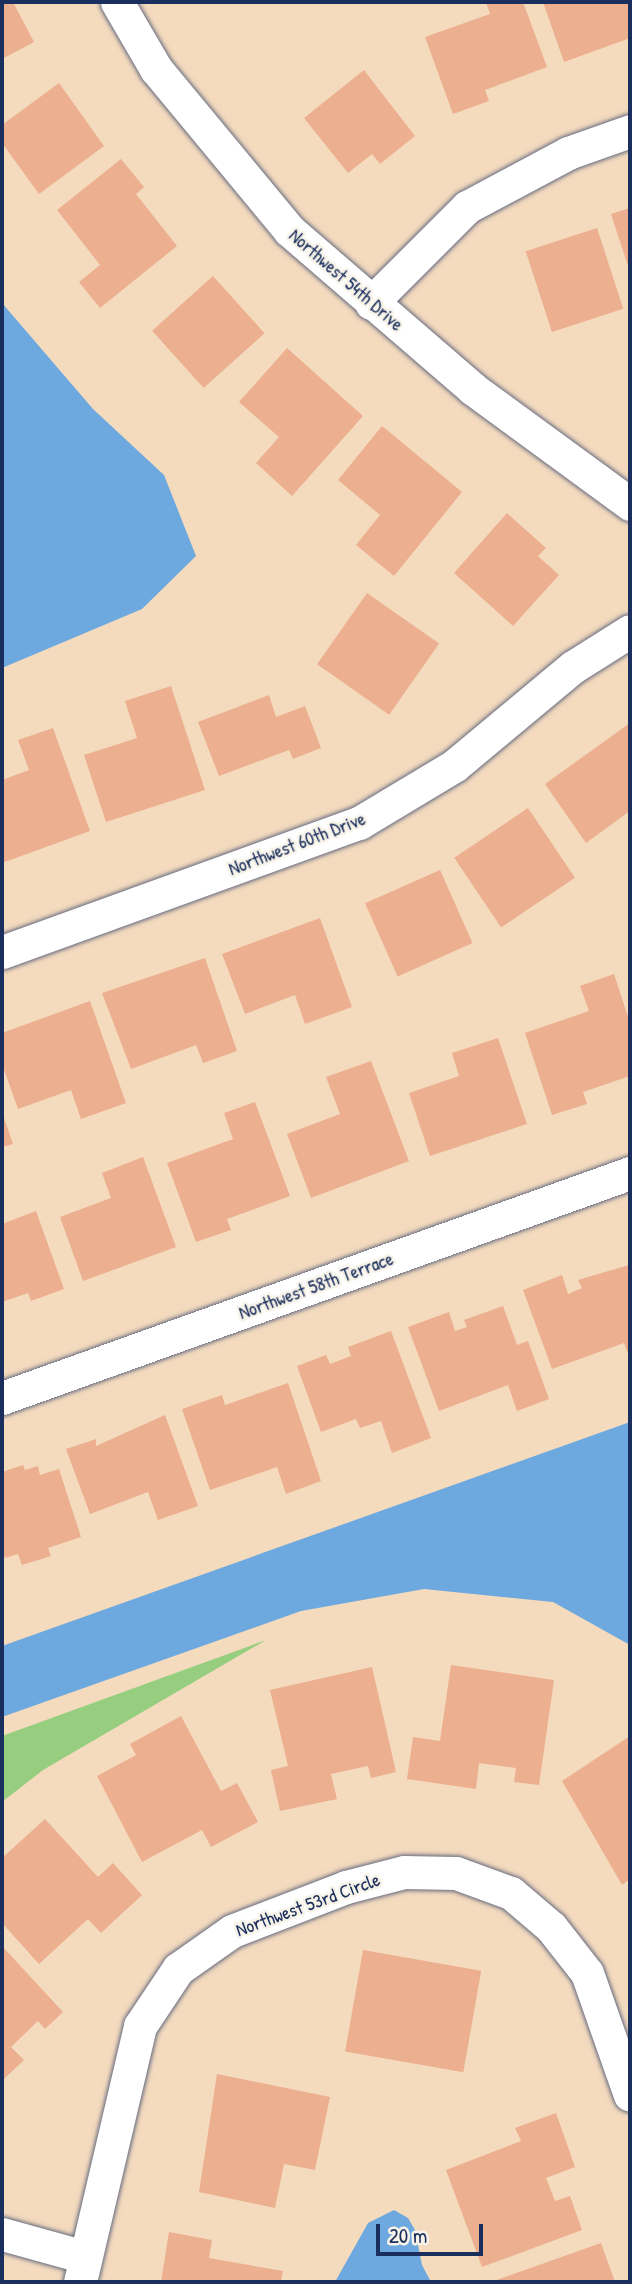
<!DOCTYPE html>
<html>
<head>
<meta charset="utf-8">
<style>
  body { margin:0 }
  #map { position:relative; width:632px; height:2284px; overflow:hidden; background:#f4dbbe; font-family:"Patrick Hand",sans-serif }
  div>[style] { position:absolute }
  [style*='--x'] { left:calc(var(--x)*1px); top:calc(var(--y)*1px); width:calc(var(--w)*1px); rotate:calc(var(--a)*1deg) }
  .green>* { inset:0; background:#97cd7f }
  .water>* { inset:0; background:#6da9de }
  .building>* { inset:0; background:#ecaf8f; transform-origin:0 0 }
  .roads { filter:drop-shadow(0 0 2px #676b80) drop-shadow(0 0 2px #676b80) }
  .minor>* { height:33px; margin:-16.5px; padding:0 16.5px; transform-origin:16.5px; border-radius:16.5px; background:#fff }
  span { translate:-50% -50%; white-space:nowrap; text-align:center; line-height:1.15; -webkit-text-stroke:5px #f7f3e8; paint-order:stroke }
  .street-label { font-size:19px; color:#1b2f5e }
  .frame { position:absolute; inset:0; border:4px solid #1b2f5e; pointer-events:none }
  .scale { position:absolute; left:376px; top:2224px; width:107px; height:32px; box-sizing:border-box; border:4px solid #1b2f5e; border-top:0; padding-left:9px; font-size:21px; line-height:24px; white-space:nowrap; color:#1b2f5e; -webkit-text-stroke:5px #f7f3e8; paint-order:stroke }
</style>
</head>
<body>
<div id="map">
  <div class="green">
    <i style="clip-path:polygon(266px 1640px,43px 1770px,2px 1802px,2px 1736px)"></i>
  </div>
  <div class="water">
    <i style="clip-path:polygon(2px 303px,93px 409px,164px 475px,196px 556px,142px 609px,2px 668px)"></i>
    <i style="clip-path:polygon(630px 1422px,630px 1645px,553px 1602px,424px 1589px,301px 1611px,2px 1717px,2px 1646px)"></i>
    <i style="clip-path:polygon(394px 2210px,408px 2218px,415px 2230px,422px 2265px,431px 2282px,335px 2282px,368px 2223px)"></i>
  </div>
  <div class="building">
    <i style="clip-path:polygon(2px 2px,13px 2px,34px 42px,2px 59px)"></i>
    <i style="clip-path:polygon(486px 2px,523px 2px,547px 67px,485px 90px,489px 101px,453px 114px,425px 37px,490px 14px)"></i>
    <i style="clip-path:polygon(543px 2px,630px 2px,630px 38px,564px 62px)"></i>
    <i style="clip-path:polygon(364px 70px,415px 136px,380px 164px,372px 154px,348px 173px,304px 118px)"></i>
    <i style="clip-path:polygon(59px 83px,104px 146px,39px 194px,2px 143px,2px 125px)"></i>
    <i style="clip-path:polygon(121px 159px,144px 187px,136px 194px,177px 246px,100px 308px,79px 282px,100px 265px,57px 210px)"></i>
    <i style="clip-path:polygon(630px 208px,630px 272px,611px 214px)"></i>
    <i style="left:597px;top:228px;width:85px;height:75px;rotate:72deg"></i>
    <i style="left:213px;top:276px;width:77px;height:82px;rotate:48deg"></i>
    <i style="clip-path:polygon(287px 348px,363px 416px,292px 496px,256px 463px,279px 437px,239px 402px)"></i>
    <i style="clip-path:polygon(382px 426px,462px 492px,394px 576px,356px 545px,380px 515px,338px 480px)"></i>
    <i style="clip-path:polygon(507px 513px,546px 548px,538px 556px,559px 575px,513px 626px,454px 573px)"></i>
    <i style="left:367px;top:593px;width:88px;height:87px;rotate:35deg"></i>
    <i style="clip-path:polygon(171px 686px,205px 790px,106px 822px,84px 755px,137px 738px,125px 701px)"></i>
    <i style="clip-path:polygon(269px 695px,276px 717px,305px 706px,321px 748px,293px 759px,289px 750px,219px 776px,198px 722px)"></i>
    <i style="clip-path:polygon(630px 723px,630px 811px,586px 843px,545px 784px)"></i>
    <i style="clip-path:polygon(53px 728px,90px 831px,2px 863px,2px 780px,29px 770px,18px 740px)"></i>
    <i style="left:528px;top:808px;width:84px;height:89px;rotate:56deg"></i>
    <i style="left:440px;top:870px;width:80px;height:82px;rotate:66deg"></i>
    <i style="clip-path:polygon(320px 918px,352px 1007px,305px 1024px,295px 995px,245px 1014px,222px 954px)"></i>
    <i style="clip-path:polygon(205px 958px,237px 1051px,203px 1063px,196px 1045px,131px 1069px,102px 993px)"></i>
    <i style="clip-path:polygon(614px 974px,630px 1023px,630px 1076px,583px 1092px,587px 1104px,552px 1115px,525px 1033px,589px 1011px,580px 986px)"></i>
    <i style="clip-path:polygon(90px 1001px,126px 1103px,81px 1119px,71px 1090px,18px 1109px,2px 1064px,2px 1033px)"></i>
    <i style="clip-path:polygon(498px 1038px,527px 1124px,430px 1156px,409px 1093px,459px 1076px,452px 1053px)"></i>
    <i style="clip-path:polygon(371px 1061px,409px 1161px,311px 1198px,287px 1134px,340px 1114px,326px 1077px)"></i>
    <i style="clip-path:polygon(255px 1102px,290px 1196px,227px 1219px,231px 1230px,196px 1242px,167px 1163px,233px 1139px,224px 1113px)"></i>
    <i style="clip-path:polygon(2px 1112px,13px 1144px,2px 1147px)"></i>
    <i style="clip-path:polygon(143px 1157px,176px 1247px,83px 1281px,60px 1217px,111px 1198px,102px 1173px)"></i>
    <i style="clip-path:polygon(36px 1211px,64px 1289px,31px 1301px,28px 1293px,2px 1302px,2px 1224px)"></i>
    <i style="clip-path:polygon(629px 1265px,630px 1359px,624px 1343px,552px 1369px,523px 1290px,562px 1275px,568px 1294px,582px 1288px,578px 1280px)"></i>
    <i style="clip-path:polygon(503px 1306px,517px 1345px,528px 1341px,549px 1399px,517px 1411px,508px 1385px,439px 1411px,408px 1327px,449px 1312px,455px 1331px,467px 1327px,464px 1320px)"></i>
    <i style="clip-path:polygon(391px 1331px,431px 1438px,392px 1453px,381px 1421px,360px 1428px,356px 1419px,321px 1432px,297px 1366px,326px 1355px,330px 1364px,351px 1356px,348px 1347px)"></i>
    <i style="clip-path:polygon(288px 1383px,321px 1481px,286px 1494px,277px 1467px,210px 1490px,182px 1409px,222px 1395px,225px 1405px)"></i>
    <i style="clip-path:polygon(165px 1415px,198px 1506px,158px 1520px,148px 1492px,90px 1514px,66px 1449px,96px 1439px,96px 1446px)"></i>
    <i style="clip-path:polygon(23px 1465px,25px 1470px,38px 1466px,40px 1475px,59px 1469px,81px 1537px,48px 1548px,51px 1556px,22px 1565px,18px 1554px,5px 1558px,2px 1549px,2px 1472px)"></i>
    <i style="clip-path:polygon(451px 1665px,554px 1680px,539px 1785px,514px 1782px,516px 1768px,479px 1763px,476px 1789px,407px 1779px,413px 1737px,440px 1741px)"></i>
    <i style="clip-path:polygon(372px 1667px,396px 1772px,371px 1778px,368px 1766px,331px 1774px,337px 1799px,280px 1811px,271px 1770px,288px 1766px,270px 1690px)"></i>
    <i style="clip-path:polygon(181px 1716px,221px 1791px,237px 1783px,258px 1822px,211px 1847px,202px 1830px,142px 1862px,97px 1776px,136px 1755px,130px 1744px)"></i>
    <i style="clip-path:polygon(630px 1736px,630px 1879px,622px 1885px,562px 1781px)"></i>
    <i style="clip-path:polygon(45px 1819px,98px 1877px,113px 1863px,142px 1895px,101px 1933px,88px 1919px,39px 1964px,2px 1923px,2px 1858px)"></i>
    <i style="clip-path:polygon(2px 1946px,63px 2012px,45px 2029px,38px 2021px,11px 2047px,24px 2060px,2px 2081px)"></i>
    <i style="left:363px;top:1950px;width:120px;height:103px;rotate:10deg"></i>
    <i style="clip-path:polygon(217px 2074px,330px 2097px,315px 2170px,284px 2164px,275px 2208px,199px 2192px)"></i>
    <i style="clip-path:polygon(556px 2113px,575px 2167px,546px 2178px,555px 2201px,570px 2196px,582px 2230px,482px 2267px,446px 2170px,521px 2141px,515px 2128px)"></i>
    <i style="clip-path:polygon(169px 2232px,212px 2240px,209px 2258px,283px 2271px,281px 2282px,161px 2282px)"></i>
    <i style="clip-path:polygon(601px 2243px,615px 2282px,491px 2282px)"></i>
  </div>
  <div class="roads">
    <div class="minor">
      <i style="--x:117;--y:2;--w:78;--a:59.8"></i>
      <i style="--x:156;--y:69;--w:209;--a:50.4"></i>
      <i style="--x:289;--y:230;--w:243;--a:40.8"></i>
      <i style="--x:473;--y:389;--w:195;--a:36.2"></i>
      <i style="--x:371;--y:303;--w:136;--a:-45"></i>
      <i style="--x:467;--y:207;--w:115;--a:-28.1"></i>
      <i style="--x:568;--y:153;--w:66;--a:-19.5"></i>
      <i style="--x:2;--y:952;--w:380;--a:-19.9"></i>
      <i style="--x:359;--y:823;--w:111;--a:-31"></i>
      <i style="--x:454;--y:766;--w:155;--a:-39.8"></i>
      <i style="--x:573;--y:667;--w:67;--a:-32.3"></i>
      <i style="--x:2;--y:1398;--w:667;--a:-19.71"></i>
      <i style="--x:2;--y:2234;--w:86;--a:15.5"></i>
      <i style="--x:80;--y:2282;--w:263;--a:-76.8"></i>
      <i style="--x:140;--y:2026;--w:69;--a:-56.3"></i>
      <i style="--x:178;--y:1969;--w:66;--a:-35.1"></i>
      <i style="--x:232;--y:1931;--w:122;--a:-21.1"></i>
      <i style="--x:346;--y:1887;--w:60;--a:-14.5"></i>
      <i style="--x:404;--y:1872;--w:52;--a:1.1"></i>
      <i style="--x:456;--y:1873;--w:59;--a:20"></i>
      <i style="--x:511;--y:1893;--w:52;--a:40.4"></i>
      <i style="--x:551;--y:1927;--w:58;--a:52"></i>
      <i style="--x:587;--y:1973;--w:129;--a:70.6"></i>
    </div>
  </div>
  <div class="street-label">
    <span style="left:346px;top:280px;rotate:41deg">Northwest 54th Drive</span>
    <span style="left:297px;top:844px;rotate:-21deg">Northwest 60th Drive</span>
    <span style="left:316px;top:1286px;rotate:-20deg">Northwest 58th Terrace</span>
    <span style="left:308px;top:1905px;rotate:-20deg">Northwest 53rd Circle</span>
  </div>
  <div class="frame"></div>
  <div class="scale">20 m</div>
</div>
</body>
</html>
